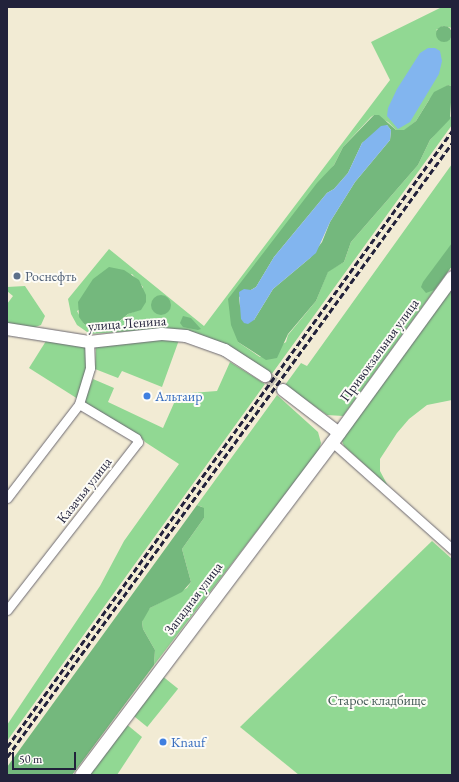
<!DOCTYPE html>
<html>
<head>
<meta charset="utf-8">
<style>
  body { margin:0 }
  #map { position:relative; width:459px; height:782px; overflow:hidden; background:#f2ebd4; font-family:"EB Garamond",serif }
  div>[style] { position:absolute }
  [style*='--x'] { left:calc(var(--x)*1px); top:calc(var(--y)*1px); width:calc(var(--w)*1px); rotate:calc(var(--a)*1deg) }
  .green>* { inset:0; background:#91d893; transform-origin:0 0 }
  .forest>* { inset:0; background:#74b87d }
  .round { border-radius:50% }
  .water>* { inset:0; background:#82b5ef }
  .tertiary-tunnel>* { height:12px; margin-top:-6px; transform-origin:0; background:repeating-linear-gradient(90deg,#c8c3b5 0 12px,transparent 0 18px) }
  .roads { filter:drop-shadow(0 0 1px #6b6871) drop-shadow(0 0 1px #6b6871) }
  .minor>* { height:9px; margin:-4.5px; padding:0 4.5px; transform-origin:4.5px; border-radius:4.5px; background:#fff }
  .tertiary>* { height:12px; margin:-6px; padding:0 6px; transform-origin:6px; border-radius:6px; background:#fff }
  .secondary>* { height:13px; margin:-6.5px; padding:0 6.5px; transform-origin:6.5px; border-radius:6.5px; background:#fff }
  .rail>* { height:2.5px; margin-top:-1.25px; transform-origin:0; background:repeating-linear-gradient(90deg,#22223b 0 6px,transparent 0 9px) }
  .dots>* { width:11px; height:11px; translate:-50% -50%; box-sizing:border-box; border:2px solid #fdfcf7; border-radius:50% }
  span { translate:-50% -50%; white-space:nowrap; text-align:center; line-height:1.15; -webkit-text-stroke:4px #fdfcf7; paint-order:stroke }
  .service-label { font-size:14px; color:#4e5e75 }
  .left { translate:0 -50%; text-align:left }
  .street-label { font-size:14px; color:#22223b }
  .shop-label { font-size:14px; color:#366cbe }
  .park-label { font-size:14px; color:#435955 }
  .frame { position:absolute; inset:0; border:8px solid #22223b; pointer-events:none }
  .scale { position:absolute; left:12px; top:752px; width:64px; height:18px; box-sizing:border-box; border:2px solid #22223b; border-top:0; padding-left:5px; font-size:12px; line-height:14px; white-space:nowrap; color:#22223b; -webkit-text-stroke:3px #fdfcf7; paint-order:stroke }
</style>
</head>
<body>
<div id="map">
  <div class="green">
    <i style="clip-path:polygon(evenodd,442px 7px,452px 7px,452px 28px,443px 26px,436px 30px,452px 39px,452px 86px,448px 85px,429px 100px,416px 121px,405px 130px,396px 130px,388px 122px,374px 115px,371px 117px,343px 147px,334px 165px,233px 294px,238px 342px,260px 357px,286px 342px,288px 335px,316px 301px,328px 271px,344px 262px,351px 242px,418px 165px,430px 140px,452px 115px,452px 125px,271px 375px,219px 342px,193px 332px,162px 329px,90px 334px,77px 325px,71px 314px,68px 299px,109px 249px,204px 326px,390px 80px,371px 42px,442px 7px,132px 274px,143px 287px,141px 309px,128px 314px,117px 324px,96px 330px,84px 324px,77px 311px,132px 274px)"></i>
    <i style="clip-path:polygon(452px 164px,452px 266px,343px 416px,327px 415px,285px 385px,301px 363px,307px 366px)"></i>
    <i style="clip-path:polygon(25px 286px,45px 316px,41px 325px,30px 329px,7px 324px,7px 304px,13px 296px,7px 291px,7px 287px)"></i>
    <i style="clip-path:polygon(452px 286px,452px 400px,427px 405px,409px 419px,397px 433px,380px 459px,380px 471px,388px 486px,344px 446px,341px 439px)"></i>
    <i style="clip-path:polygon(155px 339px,179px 340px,162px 387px,122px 371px,118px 378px,95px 369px,96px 346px)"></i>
    <i style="clip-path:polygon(46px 341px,86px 346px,88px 363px,78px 399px,29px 368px)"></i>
    <i style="clip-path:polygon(230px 362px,265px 384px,7px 741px,7px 725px,100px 586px,124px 541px,179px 464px,145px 442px,140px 436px,84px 402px,93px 379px,114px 388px,108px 402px,163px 428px,178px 394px,217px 391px)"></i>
    <i style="clip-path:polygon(277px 395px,318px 432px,321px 443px,319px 450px,154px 665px,155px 650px,143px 629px,142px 622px,145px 613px,150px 608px,187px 588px,191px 582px,182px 549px,204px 518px,202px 507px,197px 505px)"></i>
    <i style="clip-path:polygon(432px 541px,452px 559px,452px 775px,299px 775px,240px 727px)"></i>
    <i style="left:161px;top:675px;width:22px;height:49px;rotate:39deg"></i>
    <i style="clip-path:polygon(125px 723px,142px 737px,117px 775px,86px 775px)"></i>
  </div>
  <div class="forest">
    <i class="round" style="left:436px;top:26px;width:16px;height:16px"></i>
    <i style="clip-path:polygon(evenodd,448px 85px,452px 86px,450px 119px,430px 140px,418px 165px,351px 242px,344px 262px,328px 272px,316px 301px,288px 334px,277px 358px,266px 360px,238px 342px,231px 325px,228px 299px,317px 183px,334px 165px,343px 147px,374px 115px,379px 115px,396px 130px,404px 130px,416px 121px,434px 92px,448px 85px,387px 125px,391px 130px,390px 140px,355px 182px,330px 222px,322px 242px,310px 258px,273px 289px,254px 320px,240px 306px,239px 297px,256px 287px,274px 257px,327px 193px,334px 189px,348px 173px,362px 143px,387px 125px)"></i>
    <i style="clip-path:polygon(452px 243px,452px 266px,434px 290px,426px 293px,421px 287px,423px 282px)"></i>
    <i style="clip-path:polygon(109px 267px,124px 270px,139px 280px,146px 295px,146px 302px,141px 310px,128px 314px,110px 329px,96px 330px,84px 324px,79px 317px,78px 302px,93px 279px)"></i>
    <i class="round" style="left:151px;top:295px;width:20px;height:20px"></i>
    <i style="clip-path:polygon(183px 316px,191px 318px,201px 329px,198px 330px,183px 327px,180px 323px)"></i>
    <i style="clip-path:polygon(197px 505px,204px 508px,204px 518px,182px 549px,191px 582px,182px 592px,150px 608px,142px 622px,143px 629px,155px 650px,154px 665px,72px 775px,7px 775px,7px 767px)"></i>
  </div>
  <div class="water">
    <i style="clip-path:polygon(428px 48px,435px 48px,440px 51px,442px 61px,439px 74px,410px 122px,398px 129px,387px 116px,388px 108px,397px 89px,420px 53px)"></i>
    <i style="clip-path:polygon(387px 125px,391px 130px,390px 140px,355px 182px,330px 222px,316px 253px,273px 289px,254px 320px,248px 324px,244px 323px,241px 319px,239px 292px,244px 289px,251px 290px,256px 287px,274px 257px,327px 193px,334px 189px,348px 173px,362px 143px,381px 126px)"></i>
  </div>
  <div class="tertiary-tunnel">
    <i style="--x:265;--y:376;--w:23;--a:38"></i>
  </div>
  <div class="roads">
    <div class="minor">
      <i style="--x:332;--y:442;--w:161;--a:41.7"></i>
      <i style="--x:7;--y:498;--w:118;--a:-52.5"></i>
      <i style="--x:79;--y:404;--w:38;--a:-73"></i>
      <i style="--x:90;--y:368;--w:26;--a:-92"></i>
      <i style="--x:7;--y:610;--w:213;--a:-52.1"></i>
      <i style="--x:138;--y:442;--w:4;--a:-117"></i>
      <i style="--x:136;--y:438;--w:66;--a:-149.2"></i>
    </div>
    <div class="tertiary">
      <i style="--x:7;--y:329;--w:83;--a:9"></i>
      <i style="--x:89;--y:342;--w:73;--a:-6.3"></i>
      <i style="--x:162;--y:334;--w:24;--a:5"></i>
      <i style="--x:186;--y:336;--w:41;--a:19.7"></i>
      <i style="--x:225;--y:350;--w:48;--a:33"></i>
      <i style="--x:283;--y:390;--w:71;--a:37.5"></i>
    </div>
    <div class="secondary">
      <i style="--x:81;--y:775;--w:417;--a:-53"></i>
      <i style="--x:332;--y:442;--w:204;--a:-54"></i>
    </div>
  </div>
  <div class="rail">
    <i style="--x:7;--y:747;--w:760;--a:-54.16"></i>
    <i style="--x:7;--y:757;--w:758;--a:-54.07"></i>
  </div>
  <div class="dots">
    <i style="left:17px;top:276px;background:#5c6f8a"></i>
    <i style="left:147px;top:396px;background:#3f7fe0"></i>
    <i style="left:163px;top:742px;background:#3f7fe0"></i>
  </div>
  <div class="service-label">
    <span class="left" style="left:25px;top:276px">Роснефть</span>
  </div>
  <div class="street-label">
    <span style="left:127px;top:323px;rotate:-4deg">улица Ленина</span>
    <span style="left:379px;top:350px;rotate:-54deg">Привокзальная улица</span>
    <span style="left:84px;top:490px;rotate:-52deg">Казачья улица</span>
    <span style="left:193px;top:598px;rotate:-53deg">Западная улица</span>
  </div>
  <div class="shop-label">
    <span class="left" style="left:155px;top:396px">Альтаир</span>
    <span class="left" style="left:171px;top:742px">Knauf</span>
  </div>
  <div class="park-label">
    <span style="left:377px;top:700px">Старое кладбище</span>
  </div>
  <div class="frame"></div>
  <div class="scale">50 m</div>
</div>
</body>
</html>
